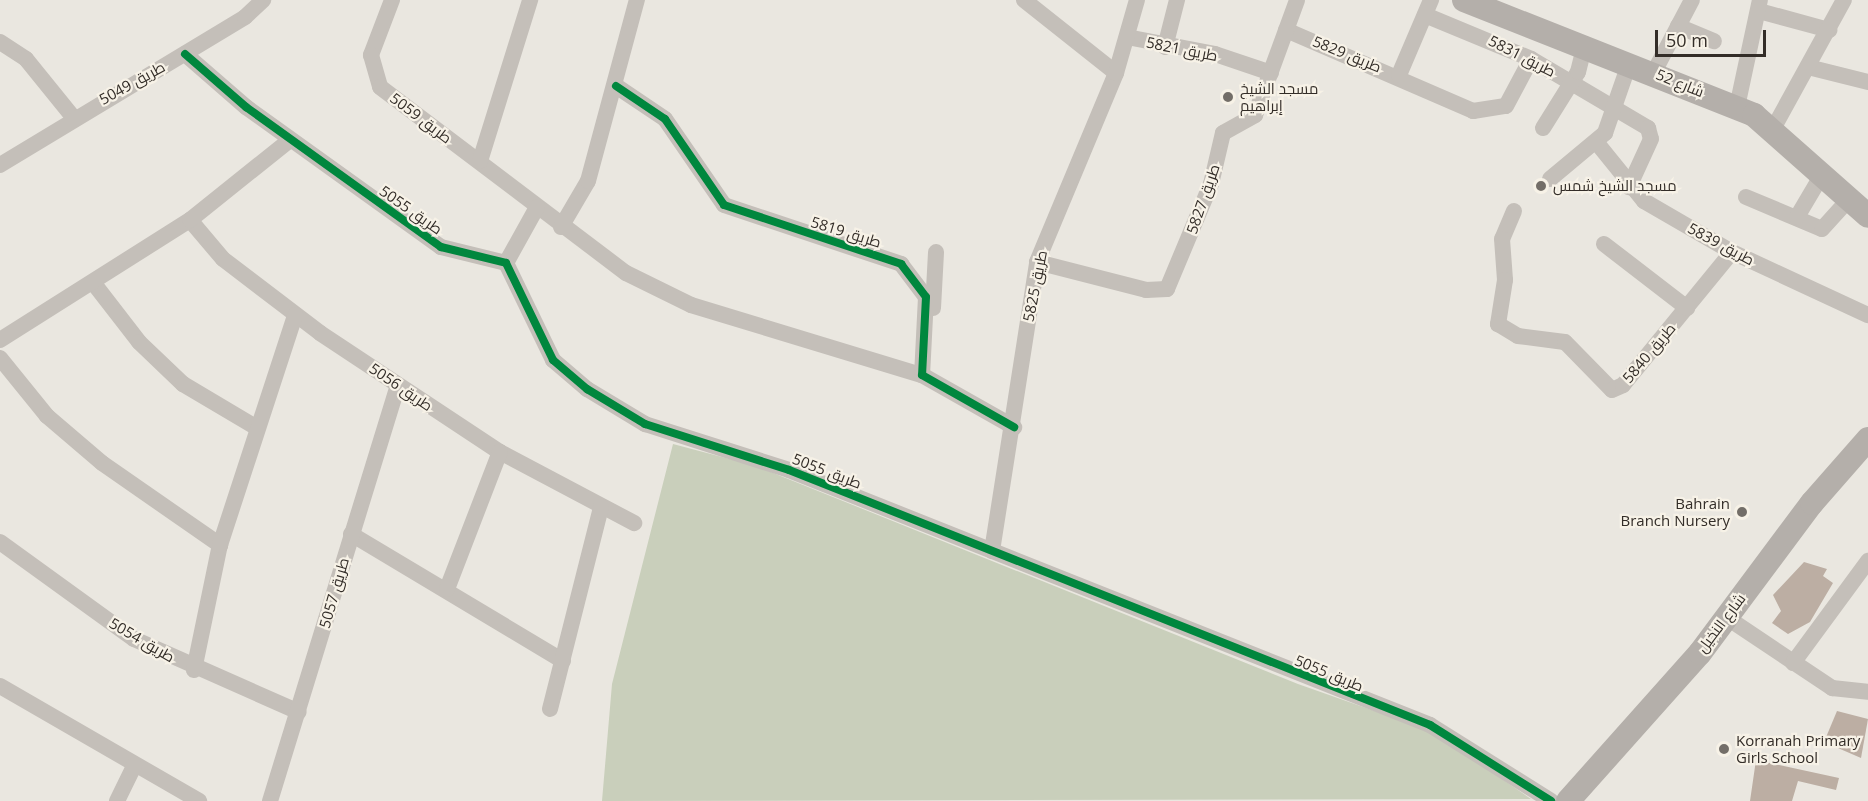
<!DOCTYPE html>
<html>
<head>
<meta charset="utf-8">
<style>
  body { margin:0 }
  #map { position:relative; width:1868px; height:801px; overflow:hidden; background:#eae7e0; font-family:"Open Sans",Cairo,sans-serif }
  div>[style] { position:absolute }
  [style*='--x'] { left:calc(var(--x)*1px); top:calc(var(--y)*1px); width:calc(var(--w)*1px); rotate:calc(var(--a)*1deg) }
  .green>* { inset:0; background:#c9cfbb }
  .building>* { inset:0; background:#bcaea3 }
  .street>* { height:16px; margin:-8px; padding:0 8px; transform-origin:8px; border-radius:8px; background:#c4bfb9 }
  .secondary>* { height:24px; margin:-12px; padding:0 12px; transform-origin:12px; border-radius:12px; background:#b4afaa }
  .cycleway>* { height:8px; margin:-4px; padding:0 4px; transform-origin:4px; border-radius:4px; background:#00873e }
  .dots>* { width:16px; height:16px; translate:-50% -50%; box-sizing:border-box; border:3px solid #f7f2e7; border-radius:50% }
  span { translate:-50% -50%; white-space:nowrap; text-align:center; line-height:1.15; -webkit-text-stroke:4.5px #f7f2e7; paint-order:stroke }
  .street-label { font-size:15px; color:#332d28 }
  .poi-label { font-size:15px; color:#332d28 }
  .left { translate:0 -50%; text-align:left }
  .right { translate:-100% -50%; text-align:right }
  .scale { position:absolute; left:1655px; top:30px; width:111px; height:27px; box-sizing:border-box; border:3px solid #332d28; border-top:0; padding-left:8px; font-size:18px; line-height:21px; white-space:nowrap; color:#332d28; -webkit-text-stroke:4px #f7f2e7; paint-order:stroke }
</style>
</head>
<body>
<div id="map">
  <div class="green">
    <i style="clip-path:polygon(673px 444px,756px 466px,1298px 684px,1434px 732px,1531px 799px,602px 801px,612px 684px)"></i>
  </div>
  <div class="building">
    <i style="clip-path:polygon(1804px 562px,1827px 569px,1823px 576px,1833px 583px,1810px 622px,1788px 634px,1772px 623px,1781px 611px,1773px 595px)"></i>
    <i style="clip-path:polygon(1837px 711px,1868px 719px,1861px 758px,1824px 742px)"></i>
    <i style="clip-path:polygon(1756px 760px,1839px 778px,1836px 790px,1798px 781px,1792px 801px,1750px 801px)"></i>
  </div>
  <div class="street">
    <i style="--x:392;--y:0;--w:59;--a:110.9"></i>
    <i style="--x:371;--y:55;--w:33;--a:74"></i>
    <i style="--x:380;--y:87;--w:308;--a:37.1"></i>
    <i style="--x:626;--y:273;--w:72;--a:26.2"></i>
    <i style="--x:691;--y:305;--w:241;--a:16.9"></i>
    <i style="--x:1024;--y:0;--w:117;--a:38.4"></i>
    <i style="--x:1759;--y:11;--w:73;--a:15.2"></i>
    <i style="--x:1425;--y:15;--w:115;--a:22.5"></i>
    <i style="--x:1531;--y:59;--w:136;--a:30.5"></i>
    <i style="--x:1648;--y:128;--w:11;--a:75"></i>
    <i style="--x:1651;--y:139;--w:53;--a:114.6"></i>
    <i style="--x:1678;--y:26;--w:39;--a:23"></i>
    <i style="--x:1286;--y:30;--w:204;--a:23.4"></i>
    <i style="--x:1473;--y:111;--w:33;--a:-9"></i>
    <i style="--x:1506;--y:106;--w:53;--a:-62"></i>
    <i style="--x:1127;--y:37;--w:90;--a:10.9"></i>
    <i style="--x:1215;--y:54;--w:59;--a:18.7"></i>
    <i style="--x:0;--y:42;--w:31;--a:33"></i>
    <i style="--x:26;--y:59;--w:75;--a:51"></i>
    <i style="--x:1165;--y:47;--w:49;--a:-75.7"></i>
    <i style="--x:185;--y:54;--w:81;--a:41"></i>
    <i style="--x:246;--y:107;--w:240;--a:35.7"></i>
    <i style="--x:441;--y:247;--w:67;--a:13.8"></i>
    <i style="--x:506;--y:263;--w:108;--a:64.1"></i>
    <i style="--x:553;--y:360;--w:45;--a:40.5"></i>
    <i style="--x:587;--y:389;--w:68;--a:31.1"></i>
    <i style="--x:645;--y:424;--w:151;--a:17.7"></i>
    <i style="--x:789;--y:470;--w:690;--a:21.69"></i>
    <i style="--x:1430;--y:725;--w:143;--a:32.1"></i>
    <i style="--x:1808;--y:67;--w:62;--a:14"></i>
    <i style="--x:1654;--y:72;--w:81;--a:-62.2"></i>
    <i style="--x:1399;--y:75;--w:82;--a:-66.9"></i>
    <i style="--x:616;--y:86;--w:59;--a:34"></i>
    <i style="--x:665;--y:119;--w:104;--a:55.5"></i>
    <i style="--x:724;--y:205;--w:187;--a:18.4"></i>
    <i style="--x:901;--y:264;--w:41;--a:52.9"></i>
    <i style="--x:926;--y:297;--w:78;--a:92.9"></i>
    <i style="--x:922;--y:375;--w:106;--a:29.5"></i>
    <i style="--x:1737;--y:107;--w:109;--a:-77.9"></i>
    <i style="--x:1543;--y:128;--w:66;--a:-58"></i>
    <i style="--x:1578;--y:72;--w:25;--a:-76"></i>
    <i style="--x:1773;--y:129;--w:147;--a:-61.2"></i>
    <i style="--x:1597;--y:143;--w:75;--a:51"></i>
    <i style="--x:1644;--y:201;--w:102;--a:30.1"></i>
    <i style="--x:1732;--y:252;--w:150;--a:24.9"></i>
    <i style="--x:480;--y:161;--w:169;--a:-72.7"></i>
    <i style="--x:0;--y:165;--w:286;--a:-31.1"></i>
    <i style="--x:245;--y:17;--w:25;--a:-43"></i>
    <i style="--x:1550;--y:179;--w:72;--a:-39.9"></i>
    <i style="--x:1605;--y:133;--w:73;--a:-70.8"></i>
    <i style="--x:1746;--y:197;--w:82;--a:22.8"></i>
    <i style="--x:1822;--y:229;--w:42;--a:-47.9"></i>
    <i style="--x:1514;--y:211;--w:30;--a:113"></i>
    <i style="--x:1502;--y:239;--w:41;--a:85.8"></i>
    <i style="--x:1505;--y:280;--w:45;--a:99"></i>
    <i style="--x:1498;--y:324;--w:23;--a:31"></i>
    <i style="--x:1518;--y:336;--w:47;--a:7.3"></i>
    <i style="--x:1565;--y:342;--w:67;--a:45.6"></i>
    <i style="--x:1612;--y:390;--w:12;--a:-24"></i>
    <i style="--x:1623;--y:385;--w:172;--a:-50.7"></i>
    <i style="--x:1797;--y:217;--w:51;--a:-59.4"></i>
    <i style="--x:190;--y:220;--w:51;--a:49.8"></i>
    <i style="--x:223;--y:259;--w:122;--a:37.3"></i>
    <i style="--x:320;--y:333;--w:216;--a:33.5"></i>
    <i style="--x:500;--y:452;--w:152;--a:27.9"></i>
    <i style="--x:561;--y:227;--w:53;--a:-59.6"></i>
    <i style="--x:588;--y:181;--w:188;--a:-74.9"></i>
    <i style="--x:1604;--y:244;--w:105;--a:37.6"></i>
    <i style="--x:1037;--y:262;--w:113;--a:14.4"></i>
    <i style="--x:1146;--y:290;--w:21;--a:-3"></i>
    <i style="--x:1167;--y:289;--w:114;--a:-67.3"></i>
    <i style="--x:1211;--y:184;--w:52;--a:-76.8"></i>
    <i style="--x:1223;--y:133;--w:37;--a:-29"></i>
    <i style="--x:1255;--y:115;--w:122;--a:-69.9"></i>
    <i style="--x:506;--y:263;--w:64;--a:-61"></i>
    <i style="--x:95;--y:285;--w:72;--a:52.3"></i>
    <i style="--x:139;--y:342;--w:61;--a:43.7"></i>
    <i style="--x:183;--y:384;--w:86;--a:30.7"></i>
    <i style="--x:933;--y:308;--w:56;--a:-86.9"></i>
    <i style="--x:0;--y:340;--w:225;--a:-32.3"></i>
    <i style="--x:190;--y:220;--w:128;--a:-38.7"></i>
    <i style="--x:0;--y:358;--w:75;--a:51"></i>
    <i style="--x:47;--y:416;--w:72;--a:40.5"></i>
    <i style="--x:102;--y:463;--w:144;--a:34.8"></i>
    <i style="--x:351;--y:534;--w:247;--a:30.9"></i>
    <i style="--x:0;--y:542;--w:165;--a:35.9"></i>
    <i style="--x:134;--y:639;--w:180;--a:23.9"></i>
    <i style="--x:992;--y:551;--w:292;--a:-81.1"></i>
    <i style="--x:1037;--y:262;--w:205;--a:-67.3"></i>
    <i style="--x:1116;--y:73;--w:76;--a:-74"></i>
    <i style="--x:447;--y:589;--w:147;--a:-68.9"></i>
    <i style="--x:1726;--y:617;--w:128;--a:33.8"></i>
    <i style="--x:1832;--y:688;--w:36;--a:6"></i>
    <i style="--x:1793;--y:663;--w:127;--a:-53.7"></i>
    <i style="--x:194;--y:670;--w:128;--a:-78.3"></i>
    <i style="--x:220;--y:545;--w:242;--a:-71.9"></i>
    <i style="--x:0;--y:686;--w:230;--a:30"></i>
    <i style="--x:550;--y:709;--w:208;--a:-75.8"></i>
    <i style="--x:117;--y:801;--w:39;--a:-64"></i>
    <i style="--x:270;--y:801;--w:435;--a:-72.9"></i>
  </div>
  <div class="secondary">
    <i style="--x:1464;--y:0;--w:312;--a:21.6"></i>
    <i style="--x:1754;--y:115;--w:152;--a:41.5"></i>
    <i style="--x:1568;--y:801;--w:198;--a:-48.3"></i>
    <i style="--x:1700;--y:653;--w:187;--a:-53.3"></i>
    <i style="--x:1812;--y:503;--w:85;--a:-48.8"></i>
  </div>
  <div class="cycleway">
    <i style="--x:185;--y:54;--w:81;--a:41"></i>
    <i style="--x:246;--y:107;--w:240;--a:35.7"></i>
    <i style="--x:441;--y:247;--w:67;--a:13.8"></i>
    <i style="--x:506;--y:263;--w:108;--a:64.1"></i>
    <i style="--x:553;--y:360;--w:45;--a:40.5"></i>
    <i style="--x:587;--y:389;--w:68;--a:31.1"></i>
    <i style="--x:645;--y:424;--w:151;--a:17.7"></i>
    <i style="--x:789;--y:470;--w:690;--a:21.69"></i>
    <i style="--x:1430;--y:725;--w:143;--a:32.1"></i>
    <i style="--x:616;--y:86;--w:59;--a:34"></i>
    <i style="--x:665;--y:119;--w:104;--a:55.5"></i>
    <i style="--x:724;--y:205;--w:187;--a:18.4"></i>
    <i style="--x:901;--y:264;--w:41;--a:52.9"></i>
    <i style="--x:926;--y:297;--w:78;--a:92.9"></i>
    <i style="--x:922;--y:375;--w:106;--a:29.5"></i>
  </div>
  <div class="dots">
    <i style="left:1228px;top:97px;background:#736e68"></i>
    <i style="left:1541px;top:186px;background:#736e68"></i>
    <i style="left:1742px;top:512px;background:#736e68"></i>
    <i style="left:1724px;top:749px;background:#736e68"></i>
  </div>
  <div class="street-label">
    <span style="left:1182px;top:49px;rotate:11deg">طريق 5821</span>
    <span style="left:1347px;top:54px;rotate:22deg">طريق 5829</span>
    <span style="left:1522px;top:56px;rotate:27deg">طريق 5831</span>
    <span style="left:132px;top:83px;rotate:-29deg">طريق 5049</span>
    <span style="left:1680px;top:83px;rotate:22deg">شارع 52</span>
    <span style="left:421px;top:118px;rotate:37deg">طريق 5059</span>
    <span style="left:1203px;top:199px;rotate:-71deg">طريق 5827</span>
    <span style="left:411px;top:210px;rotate:35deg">طريق 5055</span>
    <span style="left:846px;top:232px;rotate:17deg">طريق 5819</span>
    <span style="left:1721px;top:244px;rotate:28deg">طريق 5839</span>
    <span style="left:1035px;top:286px;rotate:-79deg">طريق 5825</span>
    <span style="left:1649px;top:353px;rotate:-50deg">طريق 5840</span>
    <span style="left:401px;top:387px;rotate:34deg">طريق 5056</span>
    <span style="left:827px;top:471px;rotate:21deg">طريق 5055</span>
    <span style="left:334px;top:593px;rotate:-74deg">طريق 5057</span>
    <span style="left:1721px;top:623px;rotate:-53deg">شارع النخيل</span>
    <span style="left:142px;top:640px;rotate:30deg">طريق 5054</span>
    <span style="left:1329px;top:673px;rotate:22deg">طريق 5055</span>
  </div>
  <div class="poi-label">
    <span class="left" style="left:1240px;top:97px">مسجد الشيخ<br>إبراهيم</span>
    <span class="left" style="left:1553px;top:186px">مسجد الشيخ شمس</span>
    <span class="right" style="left:1730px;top:512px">Bahrain<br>Branch Nursery</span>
    <span class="left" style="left:1736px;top:749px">Korranah Primary<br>Girls School</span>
  </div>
  <div class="scale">50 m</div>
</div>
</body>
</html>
